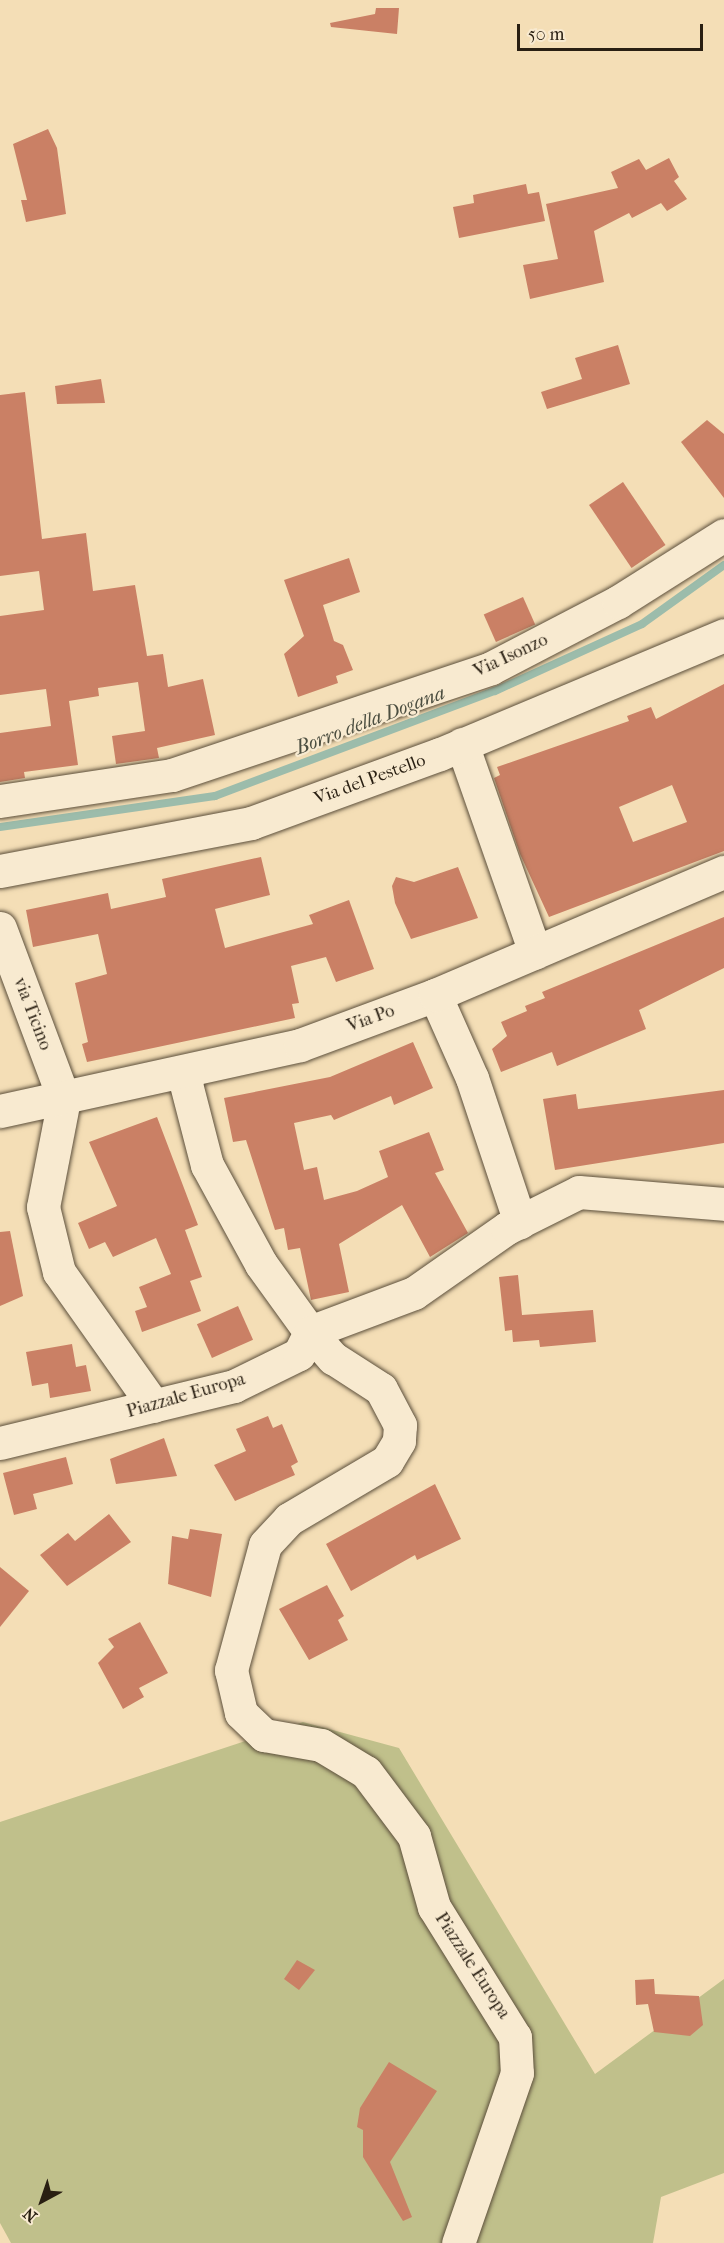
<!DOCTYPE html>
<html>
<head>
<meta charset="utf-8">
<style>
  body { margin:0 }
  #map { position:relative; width:724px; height:2243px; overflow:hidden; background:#f4deb6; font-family:"IM FELL French Canon",serif }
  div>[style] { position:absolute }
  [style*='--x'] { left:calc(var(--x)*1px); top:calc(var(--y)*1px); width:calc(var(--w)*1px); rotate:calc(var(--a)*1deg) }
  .green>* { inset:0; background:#c0c08b }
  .stream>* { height:8px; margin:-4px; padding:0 4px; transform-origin:4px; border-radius:4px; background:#9cbcab }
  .building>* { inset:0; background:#ca8065; transform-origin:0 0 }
  .roads { filter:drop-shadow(0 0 2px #5c4f3b) drop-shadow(0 0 2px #5c4f3b) }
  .minor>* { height:33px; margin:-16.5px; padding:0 16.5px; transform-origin:16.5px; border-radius:16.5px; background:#f8ead0 }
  span { translate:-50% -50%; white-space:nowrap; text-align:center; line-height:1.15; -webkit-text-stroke:4.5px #f8ead0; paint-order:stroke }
  .street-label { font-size:18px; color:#291f12 }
  .water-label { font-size:20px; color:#4c4e40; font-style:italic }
  .north { position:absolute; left:12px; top:2171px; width:60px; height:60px; -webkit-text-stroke:4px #f8ead0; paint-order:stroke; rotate:220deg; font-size:16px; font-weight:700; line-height:24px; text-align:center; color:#291f12 }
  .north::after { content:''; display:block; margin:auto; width:21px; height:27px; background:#291f12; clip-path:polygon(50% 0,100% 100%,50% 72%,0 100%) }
  .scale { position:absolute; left:517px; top:24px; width:186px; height:27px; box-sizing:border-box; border:3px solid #291f12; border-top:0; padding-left:8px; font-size:18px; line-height:21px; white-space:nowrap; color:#291f12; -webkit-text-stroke:4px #f8ead0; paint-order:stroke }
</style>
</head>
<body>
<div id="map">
  <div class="green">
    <i style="clip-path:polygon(303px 1722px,399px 1748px,595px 2074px,724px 1979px,724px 2173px,661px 2197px,653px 2243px,11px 2243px,0 2223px,0 1822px)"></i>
  </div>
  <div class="stream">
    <i style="--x:0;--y:827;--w:217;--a:-8.2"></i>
    <i style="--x:215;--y:796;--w:299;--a:-20.6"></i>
    <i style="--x:495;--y:691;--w:162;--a:-24.5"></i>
    <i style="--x:642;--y:624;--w:101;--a:-35.7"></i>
  </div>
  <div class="building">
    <i style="clip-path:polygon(376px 8px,399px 8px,397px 34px,331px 27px,330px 23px,375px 14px)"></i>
    <i style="clip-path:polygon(48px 129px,57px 148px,66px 214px,26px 222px,21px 200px,27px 200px,13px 144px)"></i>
    <i style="clip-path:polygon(669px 158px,679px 177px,674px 181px,687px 199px,667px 211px,661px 203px,632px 218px,629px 213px,594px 231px,604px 282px,530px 299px,523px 265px,558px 259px,546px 204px,618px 188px,611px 172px,639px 159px,646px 170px)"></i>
    <i style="clip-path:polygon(526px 184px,528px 194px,539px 192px,545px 221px,459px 238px,453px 207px,474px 203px,473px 195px)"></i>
    <i style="clip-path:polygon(618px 345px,630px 384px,547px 409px,541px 392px,582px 379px,575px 358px)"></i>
    <i style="clip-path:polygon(101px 379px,105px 403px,57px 404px,55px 386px)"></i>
    <i style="clip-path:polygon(25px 392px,42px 539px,86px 533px,93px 591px,135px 585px,147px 656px,163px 654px,168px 687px,203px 679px,215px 735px,157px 748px,159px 758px,116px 764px,112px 736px,145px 731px,138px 682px,98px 688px,99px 696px,69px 701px,78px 765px,24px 772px,25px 778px,0 782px,0 733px,51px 726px,46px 689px,0 695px,0 616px,44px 610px,39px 571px,0 576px,0 395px)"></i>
    <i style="clip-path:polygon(707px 420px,724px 434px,724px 498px,681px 442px)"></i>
    <i style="left:623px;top:482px;width:76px;height:41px;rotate:56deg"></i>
    <i style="clip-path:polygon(349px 558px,360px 592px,323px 605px,334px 641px,343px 645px,353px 670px,336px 676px,338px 683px,298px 697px,284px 654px,304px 636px,284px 580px)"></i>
    <i style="left:523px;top:597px;width:30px;height:43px;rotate:66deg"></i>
    <i style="clip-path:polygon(evenodd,724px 684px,724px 851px,549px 917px,520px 854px,494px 778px,500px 775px,497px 767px,629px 721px,627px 716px,651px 707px,656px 719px,724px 684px,672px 785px,687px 822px,633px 842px,619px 807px,672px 785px)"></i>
    <i style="clip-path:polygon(261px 857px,270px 895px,215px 909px,225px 948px,313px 924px,309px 915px,349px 900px,374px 969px,336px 982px,326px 957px,291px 966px,299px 1003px,292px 1004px,295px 1018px,87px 1062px,82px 1044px,88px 1042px,75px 983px,107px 974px,98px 934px,33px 947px,26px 910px,108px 893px,111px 909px,166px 897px,162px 879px)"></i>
    <i style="clip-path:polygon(458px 867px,478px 918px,411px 939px,395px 903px,392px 886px,396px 877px,414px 882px)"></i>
    <i style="clip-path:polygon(724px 917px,724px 968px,639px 1010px,646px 1029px,557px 1066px,552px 1052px,501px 1072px,492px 1049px,507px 1036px,501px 1022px,527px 1011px,525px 1006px,545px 998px,542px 992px)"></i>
    <i style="clip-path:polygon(413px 1042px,433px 1088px,394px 1105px,391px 1096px,334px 1120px,331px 1115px,294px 1123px,304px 1170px,317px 1167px,324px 1200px,357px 1191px,388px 1177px,379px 1151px,429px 1132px,444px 1170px,435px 1173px,468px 1233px,430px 1257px,402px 1205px,339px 1244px,349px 1292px,311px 1300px,300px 1248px,288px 1250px,284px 1228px,275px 1230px,246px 1140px,233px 1142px,224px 1098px,330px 1077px)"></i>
    <i style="clip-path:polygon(724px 1090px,724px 1143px,555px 1170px,543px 1099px,576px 1094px,578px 1109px)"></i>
    <i style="clip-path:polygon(157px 1117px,198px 1225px,185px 1230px,202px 1277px,190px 1281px,201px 1311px,142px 1332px,135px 1311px,147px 1307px,139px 1287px,171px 1274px,156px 1238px,113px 1257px,105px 1242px,89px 1249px,78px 1223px,117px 1206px,89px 1142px)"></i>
    <i style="clip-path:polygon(10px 1231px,23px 1296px,0 1306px,0 1232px)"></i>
    <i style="clip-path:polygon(518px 1275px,522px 1315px,593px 1310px,596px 1342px,540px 1347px,539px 1340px,513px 1342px,512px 1330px,505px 1331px,499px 1277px)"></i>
    <i style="left:238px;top:1306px;width:37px;height:45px;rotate:66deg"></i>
    <i style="clip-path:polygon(72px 1344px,76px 1367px,86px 1365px,91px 1391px,50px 1398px,48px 1383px,32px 1386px,26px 1352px)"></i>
    <i style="clip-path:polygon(268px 1416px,273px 1428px,282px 1424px,298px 1462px,291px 1466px,295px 1475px,235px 1501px,214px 1465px,246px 1451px,236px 1429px)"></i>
    <i style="clip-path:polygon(164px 1438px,177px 1476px,116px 1484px,110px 1459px)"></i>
    <i style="clip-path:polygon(66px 1457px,73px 1484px,33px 1494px,37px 1509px,14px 1515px,3px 1473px)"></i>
    <i style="clip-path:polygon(435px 1484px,461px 1539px,417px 1560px,415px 1555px,351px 1591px,326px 1544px)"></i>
    <i style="clip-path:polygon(109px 1514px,131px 1542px,67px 1586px,40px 1555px,68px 1533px,75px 1541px)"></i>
    <i style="clip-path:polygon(190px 1529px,222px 1534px,211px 1597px,168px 1584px,172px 1536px,188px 1539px)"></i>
    <i style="clip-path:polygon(0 1567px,29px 1591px,0 1627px)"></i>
    <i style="clip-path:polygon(327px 1585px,344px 1616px,338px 1620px,348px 1640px,309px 1660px,279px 1609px)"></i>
    <i style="clip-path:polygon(140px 1622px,168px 1673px,139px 1688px,144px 1697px,123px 1709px,98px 1663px,114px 1647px,108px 1639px)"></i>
    <i style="clip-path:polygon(297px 1960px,315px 1970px,299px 1990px,284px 1979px)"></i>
    <i style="clip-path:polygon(654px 1979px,655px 1994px,699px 1996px,703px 2025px,690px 2036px,654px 2032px,648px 2004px,636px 2005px,635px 1980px)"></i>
    <i style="clip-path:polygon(389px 2062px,437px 2091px,390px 2162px,412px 2217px,403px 2221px,363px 2157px,363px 2130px,357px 2127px,360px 2108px)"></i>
  </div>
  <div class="roads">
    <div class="minor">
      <i style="--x:462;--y:744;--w:221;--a:70.7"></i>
      <i style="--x:0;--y:801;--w:174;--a:-8.6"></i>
      <i style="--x:172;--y:775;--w:336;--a:-18.5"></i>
      <i style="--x:491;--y:668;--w:143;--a:-27.5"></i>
      <i style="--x:618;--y:602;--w:125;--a:-32.3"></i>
      <i style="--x:0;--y:871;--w:256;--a:-10.8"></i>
      <i style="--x:251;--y:823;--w:201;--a:-20.1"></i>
      <i style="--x:440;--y:754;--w:308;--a:-22.7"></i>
      <i style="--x:0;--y:928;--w:183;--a:69.5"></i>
      <i style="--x:64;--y:1099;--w:110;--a:101"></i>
      <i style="--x:43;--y:1207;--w:67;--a:76.2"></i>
      <i style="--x:59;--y:1272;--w:164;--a:54.7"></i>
      <i style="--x:435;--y:995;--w:91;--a:66"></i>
      <i style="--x:472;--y:1078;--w:152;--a:71.6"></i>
      <i style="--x:188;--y:1072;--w:12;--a:99"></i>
      <i style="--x:186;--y:1084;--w:84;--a:75.5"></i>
      <i style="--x:207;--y:1165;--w:113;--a:61.4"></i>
      <i style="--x:261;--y:1264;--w:84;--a:54.2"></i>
      <i style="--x:310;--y:1332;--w:111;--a:-20.6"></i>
      <i style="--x:414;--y:1293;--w:113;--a:-35"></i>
      <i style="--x:507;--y:1228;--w:80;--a:-26.6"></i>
      <i style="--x:579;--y:1192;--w:145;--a:4.7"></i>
      <i style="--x:0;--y:1111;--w:307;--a:-12.4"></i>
      <i style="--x:300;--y:1045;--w:144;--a:-20.3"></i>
      <i style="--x:435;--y:995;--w:314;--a:-23.1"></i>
      <i style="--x:0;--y:1443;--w:241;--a:-13.7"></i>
      <i style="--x:234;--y:1386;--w:72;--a:-26.2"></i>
      <i style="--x:299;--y:1354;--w:25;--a:-63"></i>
      <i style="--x:310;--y:1332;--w:35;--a:49"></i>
      <i style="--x:333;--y:1358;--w:57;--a:32.9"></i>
      <i style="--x:381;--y:1389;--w:41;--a:62.2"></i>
      <i style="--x:400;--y:1425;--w:16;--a:94"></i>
      <i style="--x:399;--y:1441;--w:23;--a:121"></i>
      <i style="--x:387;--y:1461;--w:114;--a:149.4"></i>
      <i style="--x:289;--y:1519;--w:35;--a:133"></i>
      <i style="--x:265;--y:1545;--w:130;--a:105.2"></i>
      <i style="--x:231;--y:1670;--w:44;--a:76.9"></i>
      <i style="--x:241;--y:1713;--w:32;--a:44"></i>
      <i style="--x:264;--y:1735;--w:58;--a:10"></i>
      <i style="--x:321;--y:1745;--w:52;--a:31"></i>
      <i style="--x:366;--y:1772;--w:80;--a:53.1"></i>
      <i style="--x:414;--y:1836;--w:74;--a:74.3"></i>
      <i style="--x:434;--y:1907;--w:153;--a:58.1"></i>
      <i style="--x:515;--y:2037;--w:36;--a:87"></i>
      <i style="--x:517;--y:2073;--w:180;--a:109.1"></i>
    </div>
  </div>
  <div class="street-label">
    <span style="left:511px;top:656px;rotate:-25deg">Via Isonzo</span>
    <span style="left:370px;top:780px;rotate:-20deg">Via del Pestello</span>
    <span style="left:32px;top:1014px;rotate:69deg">via Ticino</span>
    <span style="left:371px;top:1019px;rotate:-20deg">Via Po</span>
    <span style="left:186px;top:1396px;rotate:-16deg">Piazzale Europa</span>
    <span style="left:472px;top:1966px;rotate:57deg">Piazzale Europa</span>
  </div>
  <div class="water-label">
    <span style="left:370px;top:720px;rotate:-21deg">Borro della Dogana</span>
  </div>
  <div class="north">N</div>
  <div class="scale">50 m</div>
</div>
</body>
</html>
